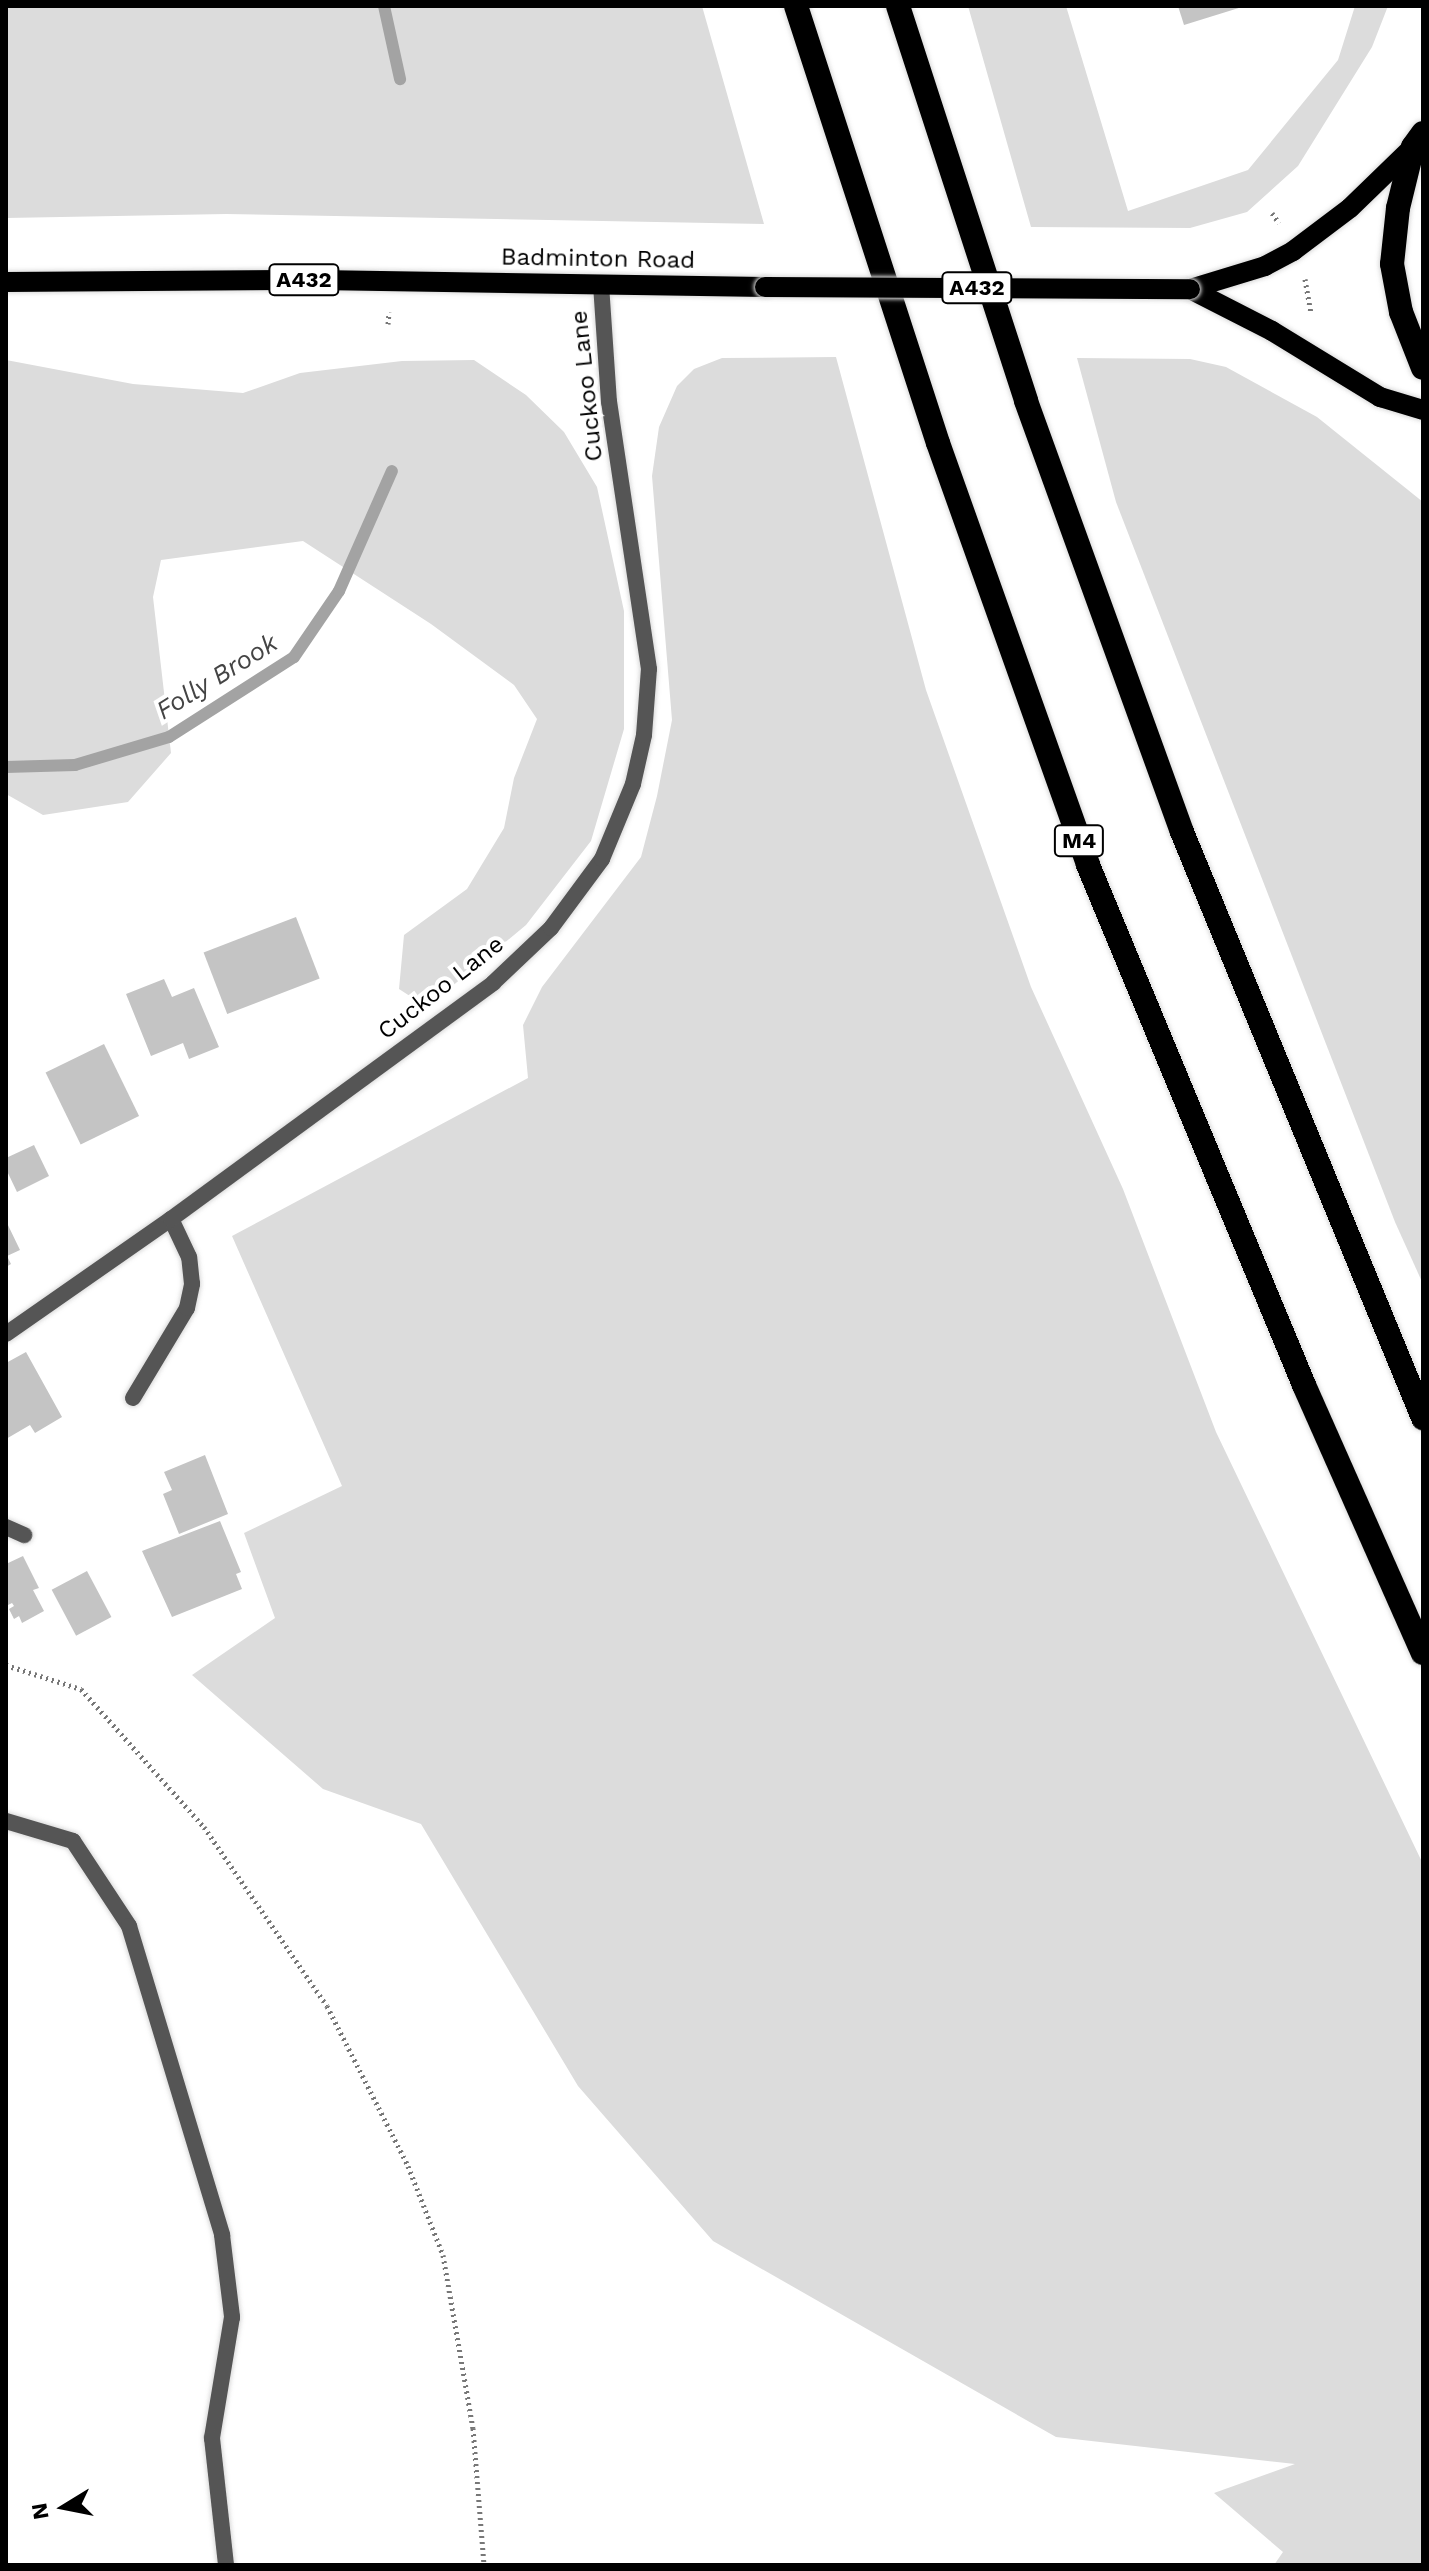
<!DOCTYPE html>
<html>
<head>
<meta charset="utf-8">
<style>
  body { margin:0 }
  #map { position:relative; width:1429px; height:2571px; overflow:hidden; background:#fff; font-family:"Work Sans",sans-serif }
  div>[style] { position:absolute }
  [style*='--x'] { left:calc(var(--x)*1px); top:calc(var(--y)*1px); width:calc(var(--w)*1px); rotate:calc(var(--a)*1deg) }
  .green>* { inset:0; background:#dcdcdc }
  .stream>* { height:12px; margin:-6px; padding:0 6px; transform-origin:6px; border-radius:6px; background:#a3a3a3 }
  .building>* { inset:0; background:#c4c4c4; transform-origin:0 0 }
  .path>* { height:5px; margin-top:-2.5px; transform-origin:0; background:repeating-linear-gradient(90deg,#777 0 2px,transparent 0 6px) }
  .roads { filter:drop-shadow(0 0 2px #dbdbdb) drop-shadow(0 0 2px #dbdbdb) }
  .lane>* { height:16px; margin:-8px; padding:0 8px; transform-origin:8px; border-radius:8px; background:#555 }
  .street>* { height:16px; margin:-8px; padding:0 8px; transform-origin:8px; border-radius:8px; background:#555 }
  .primary>* { height:20px; margin:-10px; padding:0 10px; transform-origin:10px; border-radius:10px; background:#000 }
  .highway>* { height:24px; margin:-12px; padding:0 12px; transform-origin:12px; border-radius:12px; background:#000 }
  .bridges { filter:drop-shadow(0 0 2px #dbdbdb) drop-shadow(0 0 2px #dbdbdb) }
  .primary-bridge>* { height:20px; margin:-10px; padding:0 10px; transform-origin:10px; border-radius:10px; background:#000 }
  span { translate:-50% -50%; white-space:nowrap; text-align:center; line-height:1.15; -webkit-text-stroke:8px #fff; paint-order:stroke }
  .shield-label span { padding:2px 6px; background:#fff; border:2px solid; border-radius:6px; -webkit-text-stroke-width:0 }
  .shield-label { font-size:22px; color:#000; font-weight:700 }
  .street-label { font-size:24px; color:#000 }
  .water-label { font-size:26px; color:#444; font-style:italic }
  .frame { position:absolute; inset:0; border:8px solid #000; pointer-events:none }
  .north { position:absolute; left:24px; top:2467px; width:80px; height:80px; -webkit-text-stroke:6px #fff; paint-order:stroke; rotate:260deg; font-size:22px; font-weight:700; line-height:32px; text-align:center; color:#000 }
  .north::after { content:''; display:block; margin:auto; width:28px; height:36px; background:#000; clip-path:polygon(50% 0,100% 100%,50% 72%,0 100%) }
</style>
</head>
<body>
<div id="map">
  <div class="green">
    <i style="clip-path:polygon(6px 6px,702px 6px,764px 224px,226px 214px,6px 218px)"></i>
    <i style="clip-path:polygon(968px 6px,1066px 6px,1128px 211px,1248px 170px,1338px 60px,1355px 6px,1388px 6px,1372px 47px,1298px 166px,1247px 212px,1190px 228px,1031px 227px)"></i>
    <i style="clip-path:polygon(836px 357px,926px 690px,1031px 987px,1123px 1189px,1216px 1432px,1423px 1864px,1423px 2565px,1274px 2565px,1283px 2552px,1214px 2493px,1295px 2464px,1056px 2437px,713px 2241px,578px 2086px,421px 1824px,323px 1789px,192px 1675px,275px 1618px,244px 1533px,342px 1486px,232px 1236px,528px 1078px,523px 1025px,542px 987px,641px 857px,657px 796px,672px 720px,652px 476px,659px 427px,677px 386px,694px 369px,722px 358px)"></i>
    <i style="clip-path:polygon(1077px 358px,1190px 359px,1226px 367px,1317px 417px,1423px 502px,1423px 1284px,1395px 1222px,1116px 502px)"></i>
    <i style="clip-path:polygon(6px 360px,133px 384px,243px 393px,300px 373px,402px 361px,474px 360px,526px 395px,564px 432px,597px 487px,624px 611px,624px 729px,591px 841px,526px 925px,445px 992px,416px 1000px,399px 989px,404px 935px,467px 889px,504px 828px,514px 778px,537px 719px,514px 685px,431px 624px,303px 541px,161px 560px,153px 597px,171px 753px,128px 802px,43px 815px,6px 794px)"></i>
  </div>
  <div class="stream">
    <i style="--x:384;--y:6;--w:75;--a:77.6"></i>
    <i style="--x:6;--y:767;--w:69;--a:-1.7"></i>
    <i style="--x:75;--y:765;--w:98;--a:-16.6"></i>
    <i style="--x:169;--y:737;--w:148;--a:-32.6"></i>
    <i style="--x:294;--y:657;--w:80;--a:-55.7"></i>
    <i style="--x:339;--y:591;--w:131;--a:-66.2"></i>
  </div>
  <div class="building">
    <i style="clip-path:polygon(1178px 6px,1242px 6px,1242px 7px,1184px 25px)"></i>
    <i style="left:296px;top:917px;width:66px;height:99px;rotate:69deg"></i>
    <i style="clip-path:polygon(164px 979px,172px 997px,194px 988px,219px 1047px,189px 1059px,183px 1043px,151px 1056px,126px 994px)"></i>
    <i style="left:104px;top:1044px;width:80px;height:65px;rotate:64deg"></i>
    <i style="clip-path:polygon(34px 1145px,49px 1176px,17px 1192px,6px 1169px,6px 1158px)"></i>
    <i style="clip-path:polygon(6px 1221px,20px 1250px,7px 1256px,11px 1264px,6px 1267px)"></i>
    <i style="clip-path:polygon(26px 1352px,62px 1417px,35px 1433px,30px 1425px,6px 1439px,6px 1363px)"></i>
    <i style="clip-path:polygon(205px 1455px,228px 1514px,179px 1534px,163px 1494px,172px 1490px,164px 1472px)"></i>
    <i style="clip-path:polygon(220px 1521px,241px 1572px,236px 1574px,242px 1589px,172px 1617px,142px 1551px)"></i>
    <i style="clip-path:polygon(23px 1556px,39px 1588px,33px 1590px,44px 1611px,22px 1623px,19px 1616px,14px 1619px,9px 1609px,14px 1606px,12px 1603px,6px 1606px,6px 1564px)"></i>
    <i style="left:87px;top:1571px;width:52px;height:40px;rotate:62deg"></i>
  </div>
  <div class="path">
    <i style="--x:1272;--y:213;--w:12;--a:55"></i>
    <i style="--x:1305;--y:279;--w:35;--a:80"></i>
    <i style="--x:388;--y:324;--w:12;--a:-85"></i>
    <i style="--x:6;--y:1665;--w:79;--a:17.7"></i>
    <i style="--x:81;--y:1689;--w:185;--a:48.3"></i>
    <i style="--x:204;--y:1827;--w:217;--a:55.5"></i>
    <i style="--x:327;--y:2006;--w:179;--a:63.1"></i>
    <i style="--x:408;--y:2166;--w:96;--a:68.5"></i>
    <i style="--x:443;--y:2255;--w:176;--a:80.2"></i>
    <i style="--x:473;--y:2428;--w:137;--a:85.4"></i>
  </div>
  <div class="roads">
    <div class="lane">
      <i style="--x:133;--y:1398;--w:105;--a:-59"></i>
      <i style="--x:187;--y:1308;--w:25;--a:-78"></i>
      <i style="--x:192;--y:1284;--w:27;--a:-96"></i>
      <i style="--x:189;--y:1257;--w:42;--a:-115.3"></i>
      <i style="--x:6;--y:1527;--w:20;--a:24"></i>
      <i style="--x:6;--y:1821;--w:70;--a:16.6"></i>
      <i style="--x:73;--y:1841;--w:102;--a:56.6"></i>
      <i style="--x:129;--y:1926;--w:323;--a:73.2"></i>
      <i style="--x:222;--y:2235;--w:83;--a:83"></i>
      <i style="--x:232;--y:2317;--w:123;--a:99.4"></i>
      <i style="--x:212;--y:2438;--w:128;--a:83.7"></i>
    </div>
    <div class="street">
      <i style="--x:6;--y:1334;--w:201;--a:-34.9"></i>
      <i style="--x:171;--y:1219;--w:399;--a:-36.2"></i>
      <i style="--x:493;--y:983;--w:80;--a:-43.5"></i>
      <i style="--x:551;--y:928;--w:86;--a:-53.5"></i>
      <i style="--x:602;--y:859;--w:81;--a:-67.5"></i>
      <i style="--x:633;--y:784;--w:50;--a:-77.3"></i>
      <i style="--x:644;--y:735;--w:66;--a:-85.7"></i>
      <i style="--x:649;--y:669;--w:270;--a:-98.5"></i>
      <i style="--x:609;--y:402;--w:118;--a:-93.9"></i>
    </div>
    <div class="primary">
      <i style="--x:6;--y:282;--w:312;--a:-0.4"></i>
      <i style="--x:318;--y:280;--w:447;--a:0.9"></i>
      <i style="--x:1190;--y:289;--w:78;--a:-17"></i>
      <i style="--x:1265;--y:266;--w:32;--a:-28"></i>
      <i style="--x:1293;--y:251;--w:71;--a:-37"></i>
      <i style="--x:1350;--y:208;--w:88;--a:-44.1"></i>
      <i style="--x:1190;--y:289;--w:92;--a:27.1"></i>
      <i style="--x:1272;--y:331;--w:127;--a:31.4"></i>
      <i style="--x:1380;--y:397;--w:45;--a:16.8"></i>
    </div>
    <div class="highway">
      <i style="--x:796;--y:6;--w:459;--a:72"></i>
      <i style="--x:938;--y:443;--w:448;--a:70.4"></i>
      <i style="--x:1088;--y:865;--w:563;--a:67.44"></i>
      <i style="--x:1304;--y:1385;--w:293;--a:66.1"></i>
      <i style="--x:898;--y:6;--w:415;--a:72"></i>
      <i style="--x:1026;--y:401;--w:458;--a:70.1"></i>
      <i style="--x:1182;--y:832;--w:634;--a:67.64"></i>
      <i style="--x:1423;--y:133;--w:17;--a:126"></i>
      <i style="--x:1413;--y:147;--w:63;--a:103.8"></i>
      <i style="--x:1398;--y:208;--w:56;--a:96.1"></i>
      <i style="--x:1392;--y:264;--w:49;--a:79.4"></i>
      <i style="--x:1401;--y:312;--w:60;--a:68.6"></i>
    </div>
  </div>
  <div class="bridges">
    <div class="primary-bridge">
      <i style="--x:765;--y:287;--w:425;--a:0.3"></i>
    </div>
  </div>
  <div class="shield-label">
    <span style="left:304px;top:280px">A432</span>
    <span style="left:977px;top:288px">A432</span>
    <span style="left:1079px;top:841px">M4</span>
  </div>
  <div class="street-label">
    <span style="left:598px;top:259px;rotate:1deg">Badminton Road</span>
    <span style="left:587px;top:386px;rotate:-96deg">Cuckoo Lane</span>
    <span style="left:441px;top:988px;rotate:-38deg">Cuckoo Lane</span>
  </div>
  <div class="water-label">
    <span style="left:217px;top:677px;rotate:-32deg">Folly Brook</span>
  </div>
  <div class="frame"></div>
  <div class="north">N</div>
</div>
</body>
</html>
